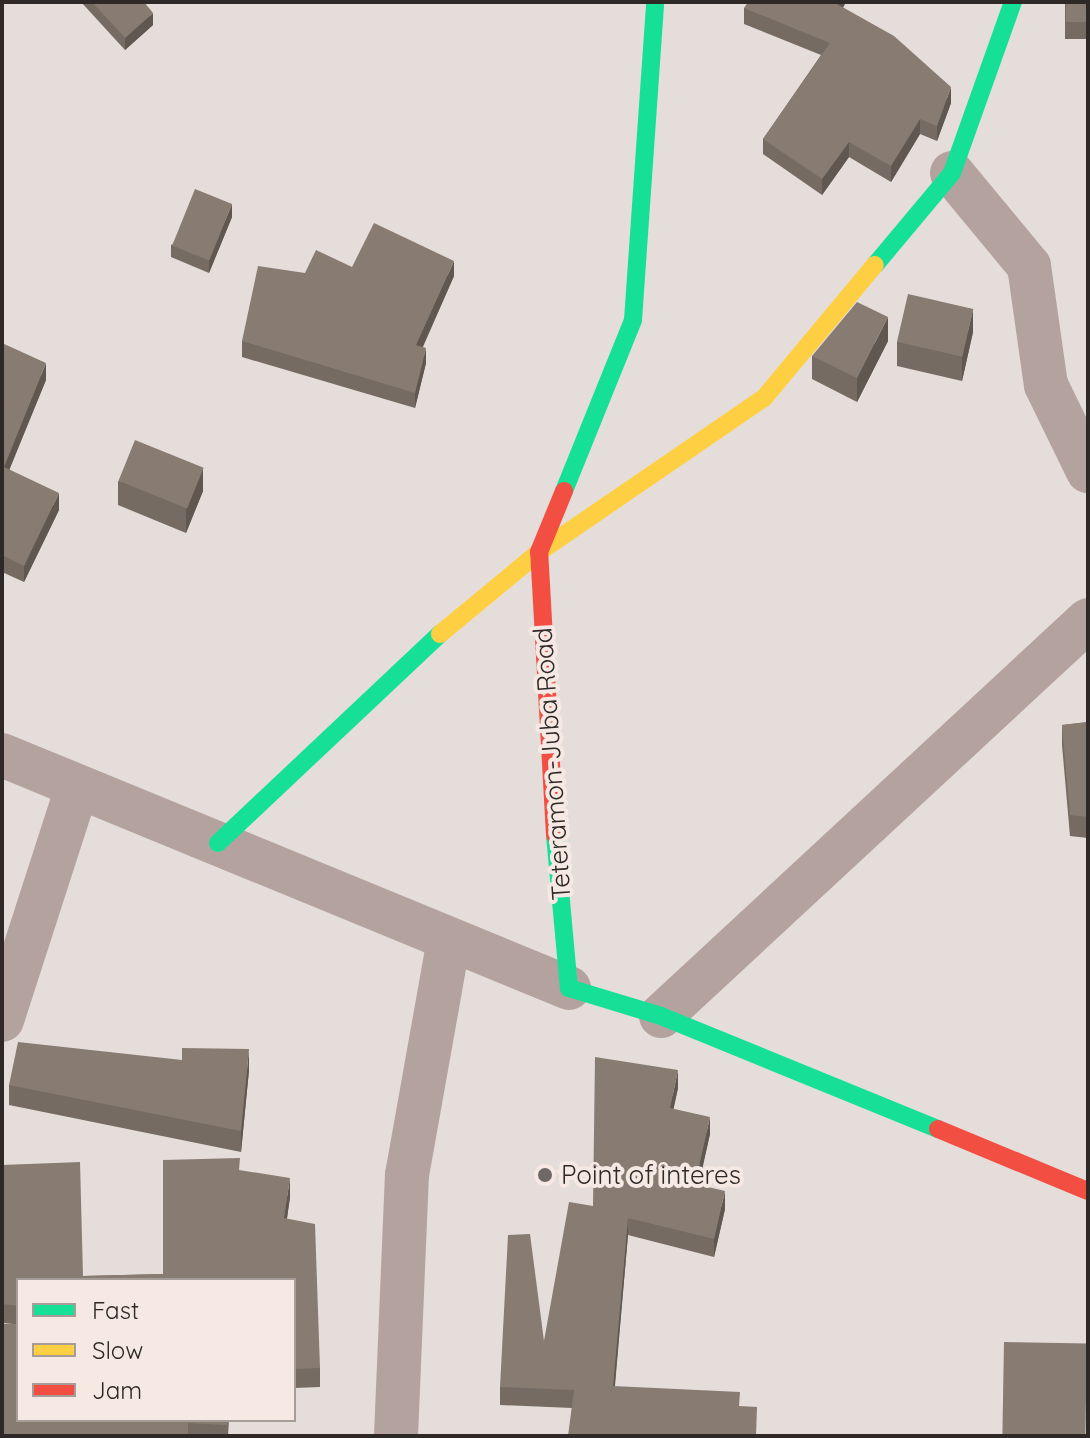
<!DOCTYPE html>
<html>
<head>
<meta charset="utf-8">
<style>
  body { margin:0 }
  #map { position:relative; width:1090px; height:1438px; overflow:hidden; background:#e5ddda; font-family:Quicksand,sans-serif }
  div>[style] { position:absolute }
  [style*='--x'] { left:calc(var(--x)*1px); top:calc(var(--y)*1px); width:calc(var(--w)*1px); rotate:calc(var(--a)*1deg) }
  .street>* { height:44px; margin:-22px; padding:0 22px; transform-origin:22px; border-radius:22px; background:#b4a29e }
  .fast>* { height:18px; margin:-9px; padding:0 9px; transform-origin:9px; border-radius:9px; background:#16e098 }
  .slow>* { height:18px; margin:-9px; padding:0 9px; transform-origin:9px; border-radius:9px; background:#ffcf43 }
  .jam>* { height:18px; margin:-9px; padding:0 9px; transform-origin:9px; border-radius:9px; background:#f24e42 }
  .wall>* { inset:0; background:#756b62; transform-origin:0 0 }
  .shaded-wall>* { inset:0; background:#5f5750 }
  .building>* { inset:0; background:#887c72; transform-origin:0 0 }
  .dots>* { width:22px; height:22px; translate:-50% -50%; box-sizing:border-box; border:4px solid #f6e9e3; border-radius:50% }
  span { translate:-50% -50%; white-space:nowrap; text-align:center; line-height:1.15; -webkit-text-stroke:8px #f6e9e3; paint-order:stroke }
  .street-label { font-size:26px; color:#2e2927 }
  .poi-label { font-size:26px; color:#2e2927 }
  .left { translate:0 -50%; text-align:left }
  .frame { position:absolute; inset:0; border:4px solid #2e2927; pointer-events:none }
  .legend { position:absolute; left:16px; top:1278px; width:280px; height:144px; box-sizing:border-box; background:#f6e9e3; border:2px solid #a69c98; margin:0; padding:10px 14px; list-style:none; font-size:24px; color:#2e2927 }
  .legend li { display:flex; align-items:center; gap:16px; height:40px }
  .legend b { width:40px; border:2px solid #a69c98 }
</style>
</head>
<body>
<div id="map">
  <div class="street">
    <i style="--x:952;--y:173;--w:121;--a:50.4"></i>
    <i style="--x:1029;--y:266;--w:120;--a:81.9"></i>
    <i style="--x:1046;--y:385;--w:96;--a:64"></i>
    <i style="--x:2;--y:755;--w:613;--a:22.34"></i>
    <i style="--x:661;--y:1016;--w:582;--a:-42.84"></i>
    <i style="--x:2;--y:1020;--w:244;--a:-72.1"></i>
    <i style="--x:396;--y:1436;--w:261;--a:-87.6"></i>
    <i style="--x:407;--y:1175;--w:239;--a:-79.9"></i>
  </div>
  <div class="fast">
    <i style="--x:875;--y:265;--w:120;--a:-50.1"></i>
    <i style="--x:952;--y:173;--w:182;--a:-70.4"></i>
    <i style="--x:564;--y:491;--w:184;--a:-68"></i>
    <i style="--x:633;--y:320;--w:319;--a:-86"></i>
    <i style="--x:555;--y:835;--w:154;--a:84.8"></i>
    <i style="--x:569;--y:988;--w:96;--a:16.9"></i>
    <i style="--x:661;--y:1016;--w:299;--a:22.2"></i>
    <i style="--x:218;--y:843;--w:305;--a:-43.3"></i>
  </div>
  <div class="slow">
    <i style="--x:440;--y:634;--w:129;--a:-39.6"></i>
    <i style="--x:539;--y:552;--w:273;--a:-34.4"></i>
    <i style="--x:764;--y:398;--w:173;--a:-50.2"></i>
  </div>
  <div class="jam">
    <i style="--x:555;--y:835;--w:283;--a:-93.2"></i>
    <i style="--x:539;--y:552;--w:66;--a:-67.7"></i>
    <i style="--x:938;--y:1129;--w:162;--a:22.5"></i>
  </div>
  <div class="wall">
    <i style="clip-path:polygon(81px 2px,144px 2px,153px 25px,125px 50px)"></i>
    <i style="left:1065px;top:2px;width:23px;height:37px"></i>
    <i style="clip-path:polygon(744px 8px,844px 8px,951px 103px,937px 141px,920px 134px,891px 182px,849px 157px,822px 195px,763px 154px,763px 139px,821px 55px,744px 24px)"></i>
    <i style="clip-path:polygon(232px 217px,209px 273px,171px 257px,171px 245px)"></i>
    <i style="clip-path:polygon(352px 267px,454px 276px,423px 347px,426px 363px,415px 408px,242px 357px,242px 341px,305px 273px)"></i>
    <i style="clip-path:polygon(973px 332px,962px 381px,897px 366px,897px 342px)"></i>
    <i style="clip-path:polygon(888px 341px,857px 402px,812px 379px,812px 356px)"></i>
    <i style="clip-path:polygon(2px 343px,46px 380px,9px 469px,59px 510px,24px 582px,2px 572px)"></i>
    <i style="clip-path:polygon(118px 481px,203px 491px,186px 533px,118px 505px)"></i>
    <i style="clip-path:polygon(1088px 722px,1088px 838px,1070px 836px,1062px 745px,1062px 725px)"></i>
    <i style="clip-path:polygon(249px 1070px,241px 1152px,9px 1105px,9px 1085px)"></i>
    <i style="clip-path:polygon(678px 1088px,673px 1109px,710px 1134px,698px 1185px,725px 1209px,714px 1257px,628px 1235px,615px 1386px,572px 1408px,500px 1405px,500px 1387px,544px 1341px,593px 1206px)"></i>
    <i style="clip-path:polygon(2px 1165px,83px 1276px,163px 1274px,240px 1171px,290px 1197px,287px 1219px,320px 1368px,320px 1387px,294px 1388px,294px 1280px,18px 1280px,18px 1420px,229px 1420px,228px 1436px,2px 1436px,13px 1324px,2px 1323px)"></i>
  </div>
  <div class="shaded-wall">
    <i style="clip-path:polygon(839px 2px,846px 2px,837px 20px,837px 4px)"></i>
    <i style="clip-path:polygon(153px 13px,153px 25px,125px 50px,125px 38px)"></i>
    <i style="clip-path:polygon(951px 87px,951px 103px,937px 141px,937px 126px)"></i>
    <i style="clip-path:polygon(920px 119px,920px 134px,891px 182px,891px 166px)"></i>
    <i style="clip-path:polygon(849px 142px,849px 157px,822px 195px,822px 179px)"></i>
    <i style="clip-path:polygon(232px 204px,232px 217px,209px 273px,209px 260px)"></i>
    <i style="clip-path:polygon(454px 261px,454px 276px,416px 361px,416px 345px)"></i>
    <i style="clip-path:polygon(973px 309px,973px 332px,962px 381px,962px 357px)"></i>
    <i style="clip-path:polygon(888px 317px,888px 341px,857px 402px,857px 378px)"></i>
    <i style="clip-path:polygon(426px 348px,426px 363px,415px 408px,415px 393px)"></i>
    <i style="clip-path:polygon(46px 363px,46px 380px,4px 483px,4px 467px)"></i>
    <i style="clip-path:polygon(203px 468px,203px 491px,186px 533px,186px 509px)"></i>
    <i style="clip-path:polygon(59px 493px,59px 510px,24px 582px,24px 566px)"></i>
    <i style="clip-path:polygon(249px 1049px,249px 1070px,241px 1152px,241px 1131px)"></i>
    <i style="clip-path:polygon(678px 1070px,678px 1088px,670px 1126px,670px 1108px)"></i>
    <i style="clip-path:polygon(710px 1117px,710px 1134px,695px 1202px,695px 1184px)"></i>
    <i style="clip-path:polygon(290px 1178px,290px 1197px,284px 1237px,284px 1218px)"></i>
    <i style="clip-path:polygon(725px 1191px,725px 1209px,714px 1257px,714px 1239px)"></i>
    <i style="clip-path:polygon(628px 1218px,628px 1235px,613px 1404px,613px 1386px)"></i>
  </div>
  <div class="building">
    <i style="clip-path:polygon(92px 2px,144px 2px,153px 13px,125px 38px)"></i>
    <i style="clip-path:polygon(748px 2px,839px 2px,837px 4px,894px 36px,951px 87px,937px 126px,920px 119px,891px 166px,849px 142px,822px 179px,763px 139px,830px 43px,744px 8px)"></i>
    <i style="left:1066px;top:2px;width:22px;height:20px"></i>
    <i style="left:195px;top:189px;width:40px;height:61px;rotate:22deg"></i>
    <i style="clip-path:polygon(374px 223px,454px 261px,416px 345px,426px 348px,415px 393px,242px 341px,258px 266px,305px 273px,316px 250px,352px 267px)"></i>
    <i style="left:908px;top:294px;width:67px;height:49px;rotate:13deg"></i>
    <i style="clip-path:polygon(857px 302px,888px 317px,857px 378px,812px 356px)"></i>
    <i style="clip-path:polygon(2px 343px,46px 363px,4px 467px,59px 493px,24px 566px,2px 555px)"></i>
    <i style="left:135px;top:440px;width:74px;height:44px;rotate:22deg"></i>
    <i style="clip-path:polygon(1088px 722px,1088px 817px,1070px 815px,1062px 725px)"></i>
    <i style="clip-path:polygon(18px 1042px,182px 1060px,182px 1048px,249px 1049px,241px 1131px,9px 1085px)"></i>
    <i style="clip-path:polygon(595px 1057px,678px 1070px,670px 1108px,710px 1117px,695px 1184px,725px 1191px,714px 1239px,628px 1218px,613px 1386px,740px 1392px,739px 1406px,757px 1407px,756px 1436px,568px 1436px,574px 1390px,500px 1387px,508px 1235px,530px 1234px,544px 1341px,569px 1202px,593px 1206px)"></i>
    <i style="clip-path:polygon(240px 1158px,239px 1170px,290px 1178px,284px 1218px,315px 1224px,320px 1368px,294px 1369px,294px 1280px,18px 1280px,18px 1306px,2px 1304px,2px 1165px,80px 1162px,83px 1276px,163px 1274px,163px 1160px)"></i>
    <i style="clip-path:polygon(2px 1324px,18px 1324px,18px 1420px,228px 1420px,227px 1425px,188px 1423px,188px 1436px,2px 1436px)"></i>
    <i style="left:1004px;top:1342px;width:83px;height:94px;rotate:1deg"></i>
  </div>
  <div class="dots">
    <i style="left:545px;top:1175px;background:#6e6866"></i>
  </div>
  <div class="street-label">
    <span style="left:552px;top:764px;rotate:-94deg">Teteramon-Juba Road</span>
  </div>
  <div class="poi-label">
    <span class="left" style="left:561px;top:1175px">Point of interes</span>
  </div>
  <div class="frame"></div>
  <ul class="legend">
  <li><b style="height:10px;background:#16e098"></b>Fast</li>
  <li><b style="height:10px;background:#ffcf43"></b>Slow</li>
  <li><b style="height:10px;background:#f24e42"></b>Jam</li>
  </ul>
</div>
</body>
</html>
